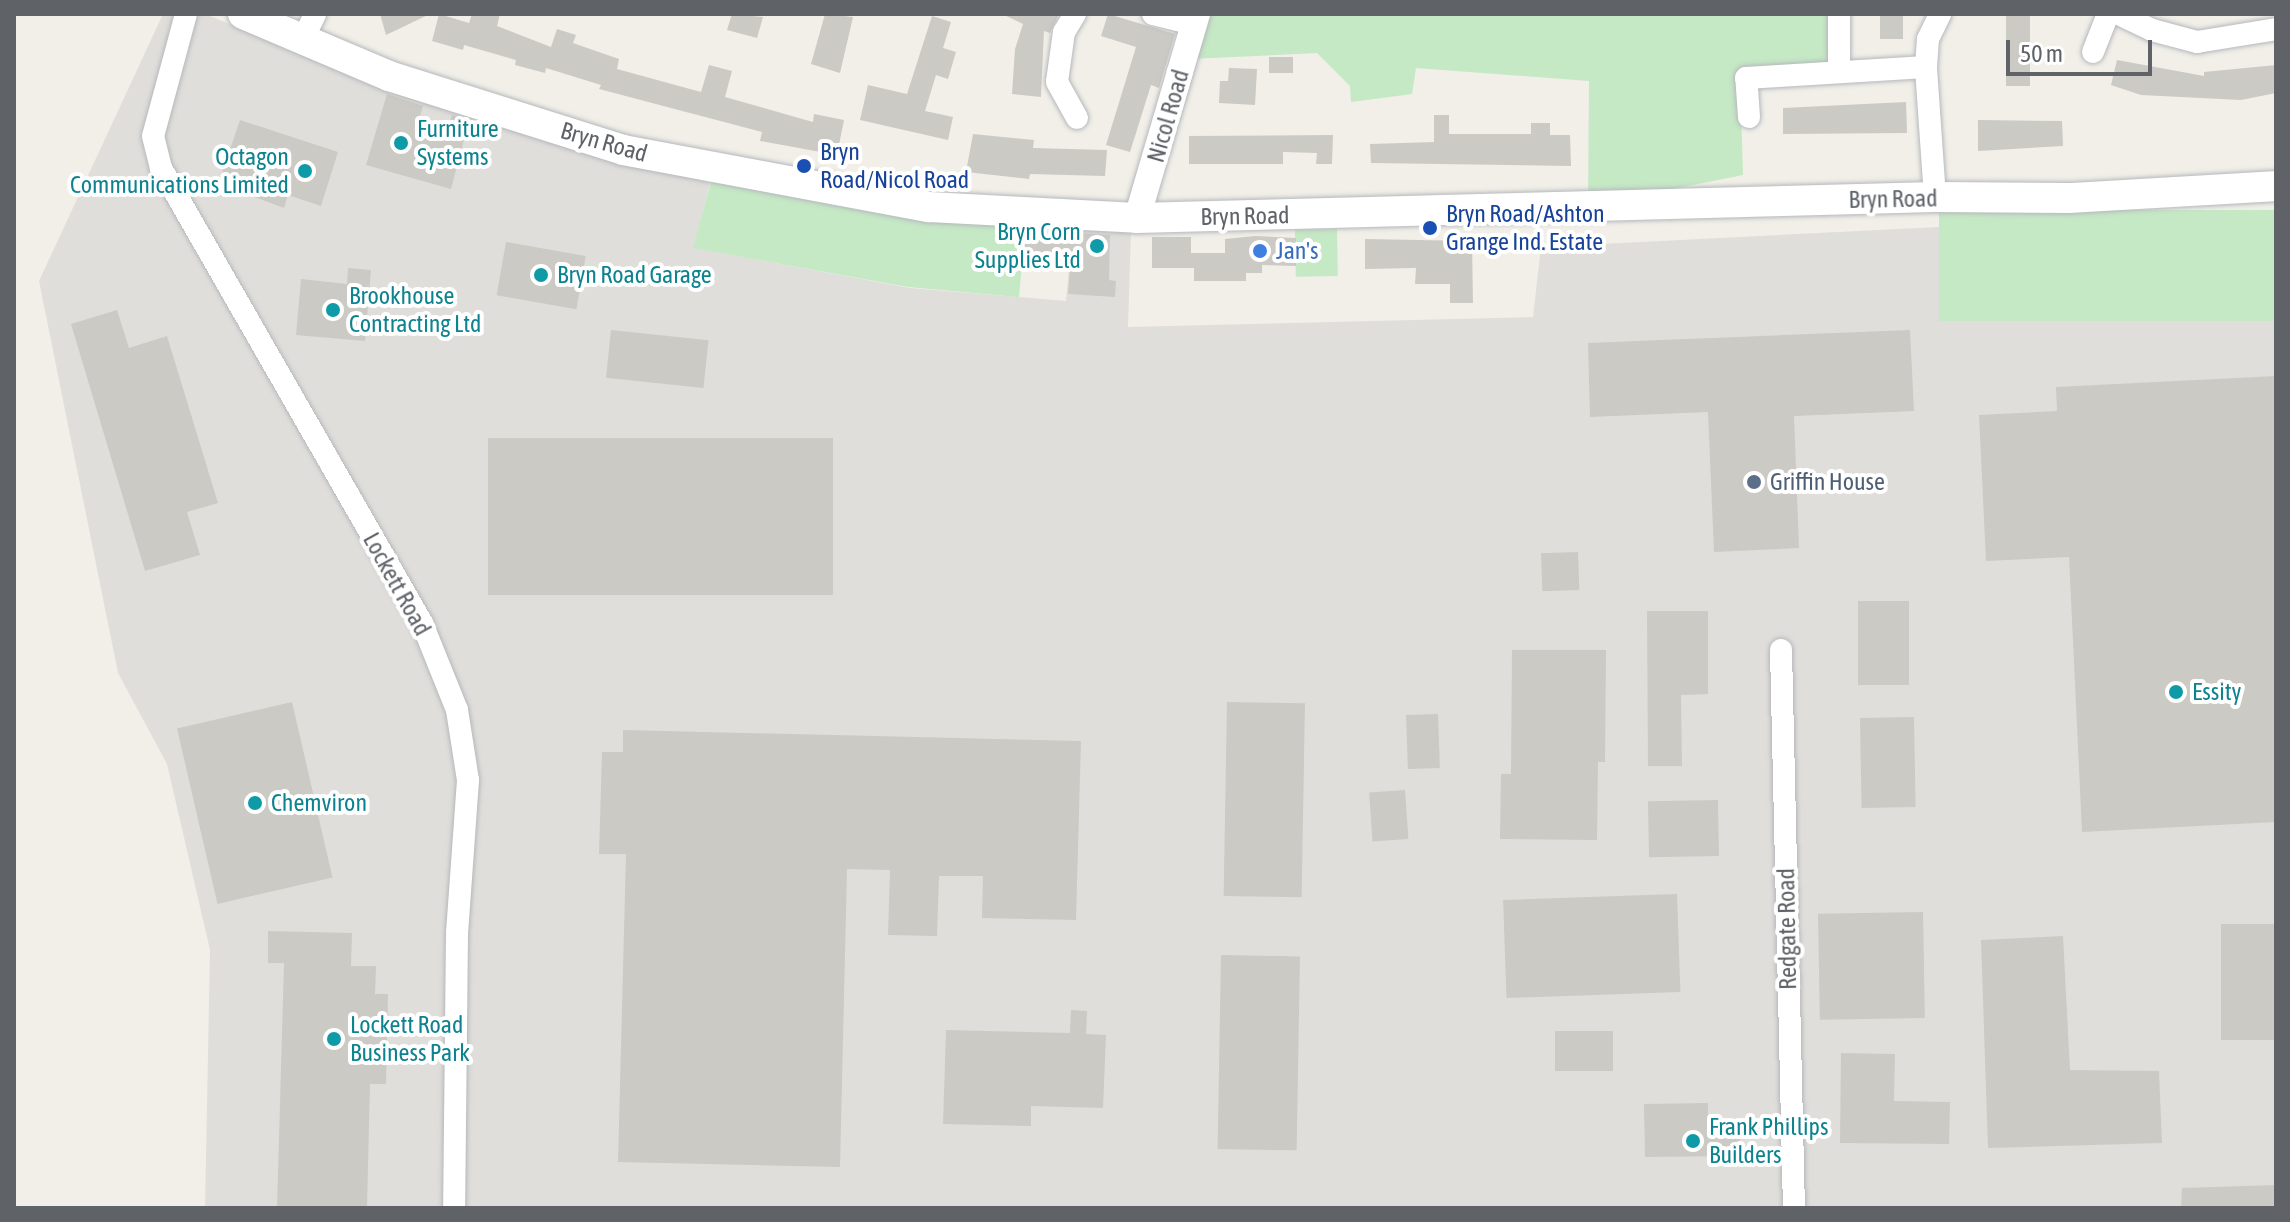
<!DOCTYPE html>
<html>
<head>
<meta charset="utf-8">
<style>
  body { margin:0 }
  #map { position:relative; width:2290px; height:1222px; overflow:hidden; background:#f1efe8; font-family:"Asap Condensed",sans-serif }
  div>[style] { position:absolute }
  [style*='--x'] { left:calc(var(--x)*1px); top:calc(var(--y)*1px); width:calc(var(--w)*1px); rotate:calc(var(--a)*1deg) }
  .industrial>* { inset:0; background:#e0deda }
  .green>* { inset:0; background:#c5e8c5; transform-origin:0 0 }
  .building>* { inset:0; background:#cccac5; transform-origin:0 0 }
  .roads { filter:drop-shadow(0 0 2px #b5b8bc) drop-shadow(0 0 2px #b5b8bc) }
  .minor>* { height:22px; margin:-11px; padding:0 11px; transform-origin:11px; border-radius:11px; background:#fff }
  .tertiary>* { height:26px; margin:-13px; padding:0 13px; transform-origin:13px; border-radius:13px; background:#fff }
  .secondary>* { height:30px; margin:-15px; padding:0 15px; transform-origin:15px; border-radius:15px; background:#fff }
  .dots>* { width:22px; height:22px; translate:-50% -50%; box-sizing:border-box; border:4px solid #fff; border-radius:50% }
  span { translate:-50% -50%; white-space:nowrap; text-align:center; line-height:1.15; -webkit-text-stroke:8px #fff; paint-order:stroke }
  .street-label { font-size:24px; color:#5f6368 }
  .culture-label { font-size:24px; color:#0d838f }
  .left { translate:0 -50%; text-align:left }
  .right { translate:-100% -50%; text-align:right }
  .transit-label { font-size:24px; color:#164399 }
  .shop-label { font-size:24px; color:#366cbe }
  .service-label { font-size:24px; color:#4e5e75 }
  .frame { position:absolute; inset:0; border:16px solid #5f6368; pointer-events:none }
  .scale { position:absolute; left:2006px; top:40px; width:146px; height:36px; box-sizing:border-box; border:4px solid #5f6368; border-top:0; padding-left:10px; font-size:24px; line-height:28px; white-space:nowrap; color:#5f6368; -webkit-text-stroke:6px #fff; paint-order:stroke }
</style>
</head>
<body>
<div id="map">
  <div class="industrial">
    <i style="clip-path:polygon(163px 14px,205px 14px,361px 78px,710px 183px,694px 248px,910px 288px,1066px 301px,1073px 227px,1131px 229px,1128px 327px,1533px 317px,1541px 247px,2276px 210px,2276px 1208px,205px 1208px,210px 950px,167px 764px,118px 673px,39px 281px)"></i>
  </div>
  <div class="green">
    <i style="clip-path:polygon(1203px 14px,1835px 14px,1835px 67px,1740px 78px,1743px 175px,1588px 206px,1589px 81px,1416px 68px,1412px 94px,1351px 102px,1350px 86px,1317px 53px,1190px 59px)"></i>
    <i style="clip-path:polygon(713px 174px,1026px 220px,1019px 297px,908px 287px,693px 248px)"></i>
    <i style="left:2276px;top:210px;width:111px;height:337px;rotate:90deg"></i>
    <i style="left:1337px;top:229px;width:47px;height:42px;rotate:89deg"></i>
  </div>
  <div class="building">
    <i style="clip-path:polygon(380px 14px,430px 14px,386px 35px)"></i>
    <i style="clip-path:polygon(439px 14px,469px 23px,472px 14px,500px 14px,497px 26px,551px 47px,557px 29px,576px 35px,573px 43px,619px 59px,617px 69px,701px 92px,709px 65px,732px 71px,725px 97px,813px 122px,814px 114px,844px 120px,837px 155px,760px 141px,762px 132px,599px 89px,601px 85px,546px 68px,545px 73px,515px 65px,516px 60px,464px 45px,463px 50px,432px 41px)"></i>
    <i style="clip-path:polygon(732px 14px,763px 17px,757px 38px,727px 30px)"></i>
    <i style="clip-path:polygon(825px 14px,853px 17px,840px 73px,811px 64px)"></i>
    <i style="clip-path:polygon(1002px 14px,1059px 14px,1050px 33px,1044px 31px,1041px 97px,1012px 94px,1015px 49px,1023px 24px)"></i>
    <i style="clip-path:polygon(1108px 14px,1175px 34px,1159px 88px,1151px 85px,1130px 152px,1106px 145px,1136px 47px,1101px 36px)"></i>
    <i style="left:1880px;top:14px;width:23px;height:25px"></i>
    <i style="left:2006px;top:14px;width:24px;height:72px"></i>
    <i style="clip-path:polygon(932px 16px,951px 22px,943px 48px,956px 52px,948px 79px,936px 75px,925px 111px,953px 117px,948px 140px,860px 120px,868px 85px,907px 94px)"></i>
    <i style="left:1269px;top:57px;width:24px;height:16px"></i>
    <i style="clip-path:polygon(2117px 60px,2204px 76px,2204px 72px,2276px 65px,2276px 93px,2241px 100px,2141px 95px,2111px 85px)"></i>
    <i style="clip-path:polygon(1229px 68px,1257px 69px,1255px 105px,1219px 103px,1220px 81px,1228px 81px)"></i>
    <i style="clip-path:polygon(387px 94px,423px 106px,419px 119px,448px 128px,452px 115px,469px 121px,451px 189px,366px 165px)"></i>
    <i style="clip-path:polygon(1906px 102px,1907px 133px,1783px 134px,1783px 108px)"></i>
    <i style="clip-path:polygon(1434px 115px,1449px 115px,1449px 134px,1531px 134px,1531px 123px,1550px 123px,1550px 135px,1570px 135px,1571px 166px,1371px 163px,1370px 144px,1434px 142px)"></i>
    <i style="clip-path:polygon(240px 120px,338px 152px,321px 206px,288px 195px,284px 208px,252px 196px,255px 184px,222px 173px)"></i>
    <i style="clip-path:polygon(1978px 120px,2062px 121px,2063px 146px,1978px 151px)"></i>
    <i style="clip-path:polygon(973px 134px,1034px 140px,1033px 148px,1107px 150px,1105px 176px,1030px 174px,1029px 179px,966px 172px)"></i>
    <i style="clip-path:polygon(1333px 135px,1332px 164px,1316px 164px,1317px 153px,1283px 152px,1283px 164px,1189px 164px,1189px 136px)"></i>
    <i style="clip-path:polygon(1026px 230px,1110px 235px,1109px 280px,1116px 281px,1115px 297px,1068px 294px,1070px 266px,1024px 257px)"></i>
    <i style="clip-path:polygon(1255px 236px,1296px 238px,1296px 266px,1262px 265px,1262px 273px,1246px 273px,1246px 281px,1194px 281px,1194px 268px,1152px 268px,1152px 237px,1191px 237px,1191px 253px,1225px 253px,1225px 239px)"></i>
    <i style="clip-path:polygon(1365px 239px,1472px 241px,1473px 303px,1450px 303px,1450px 284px,1415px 284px,1416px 268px,1365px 269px)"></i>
    <i style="left:506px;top:242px;width:81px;height:54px;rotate:10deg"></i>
    <i style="clip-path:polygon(348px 268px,371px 270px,365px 341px,296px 335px,301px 279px,347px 284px)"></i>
    <i style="clip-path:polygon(117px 310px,129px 348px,167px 336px,218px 503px,187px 512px,200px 555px,145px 571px,71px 324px)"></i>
    <i style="left:611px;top:330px;width:98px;height:48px;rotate:6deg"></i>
    <i style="clip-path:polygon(1910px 330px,1914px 411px,1794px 416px,1799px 548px,1714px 552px,1708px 412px,1590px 417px,1588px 343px)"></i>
    <i style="clip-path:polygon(2276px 376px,2276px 822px,2082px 832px,2069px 557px,1986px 561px,1979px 415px,2057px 411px,2056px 387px)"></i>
    <i style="left:833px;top:438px;width:157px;height:345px;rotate:90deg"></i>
    <i style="left:1578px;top:552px;width:38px;height:37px;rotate:88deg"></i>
    <i style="left:1909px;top:601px;width:84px;height:51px;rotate:90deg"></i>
    <i style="clip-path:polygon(1647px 611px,1708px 611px,1708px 694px,1681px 695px,1682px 766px,1648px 766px)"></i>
    <i style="clip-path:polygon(1512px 650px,1606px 650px,1605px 762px,1598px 762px,1597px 840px,1500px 839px,1501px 774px,1511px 774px)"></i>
    <i style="left:292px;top:702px;width:180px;height:118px;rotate:77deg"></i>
    <i style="left:1227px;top:702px;width:78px;height:194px;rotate:1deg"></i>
    <i style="left:1438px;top:714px;width:54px;height:32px;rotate:88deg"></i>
    <i style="left:1914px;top:717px;width:90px;height:54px;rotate:89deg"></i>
    <i style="clip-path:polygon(623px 730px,1081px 741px,1076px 920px,982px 918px,983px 876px,939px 876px,937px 936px,888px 935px,890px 870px,847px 869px,840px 1167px,618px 1162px,626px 854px,599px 854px,602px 752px,623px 752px)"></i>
    <i style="left:1405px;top:790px;width:49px;height:36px;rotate:86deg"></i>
    <i style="left:1718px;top:800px;width:56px;height:70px;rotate:89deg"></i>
    <i style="left:1677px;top:894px;width:98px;height:174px;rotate:88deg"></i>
    <i style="left:1923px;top:912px;width:106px;height:105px;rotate:89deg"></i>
    <i style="left:2276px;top:924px;width:116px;height:55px;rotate:90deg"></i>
    <i style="clip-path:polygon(268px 931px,352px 933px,351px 966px,376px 966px,375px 994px,388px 994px,386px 1084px,370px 1084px,367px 1208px,277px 1208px,284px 963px,268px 963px)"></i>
    <i style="clip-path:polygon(2063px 936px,2070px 1070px,2159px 1071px,2162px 1143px,1988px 1148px,1981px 940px)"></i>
    <i style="left:1221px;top:955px;width:79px;height:194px;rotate:1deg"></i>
    <i style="clip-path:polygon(1071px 1010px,1087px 1011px,1086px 1034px,1106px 1035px,1103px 1108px,1031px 1106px,1031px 1126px,943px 1124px,946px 1030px,1070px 1033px)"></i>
    <i style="left:1555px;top:1031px;width:58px;height:40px"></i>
    <i style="clip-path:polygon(1841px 1053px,1895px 1054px,1894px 1101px,1950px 1102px,1949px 1144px,1840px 1143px)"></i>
    <i style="clip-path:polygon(1708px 1103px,1708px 1125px,1740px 1125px,1740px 1156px,1645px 1157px,1644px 1104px)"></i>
    <i style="clip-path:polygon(2276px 1185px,2275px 1208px,2181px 1208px,2182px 1188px)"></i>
  </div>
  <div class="roads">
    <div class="minor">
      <i style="--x:186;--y:14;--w:126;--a:105.1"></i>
      <i style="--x:153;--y:136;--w:33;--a:76"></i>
      <i style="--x:161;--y:168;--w:525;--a:60.16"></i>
      <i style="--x:422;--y:623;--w:94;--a:68.1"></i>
      <i style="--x:457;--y:710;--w:71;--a:81.1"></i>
      <i style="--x:468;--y:780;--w:153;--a:94.1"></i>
      <i style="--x:457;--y:933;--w:275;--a:90.6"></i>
      <i style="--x:1075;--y:14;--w:21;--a:121"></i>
      <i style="--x:1064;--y:32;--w:50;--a:98"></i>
      <i style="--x:1057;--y:82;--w:41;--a:60.9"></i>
      <i style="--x:1153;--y:14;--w:42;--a:13.7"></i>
      <i style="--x:1839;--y:14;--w:57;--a:90"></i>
      <i style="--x:2119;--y:14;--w:37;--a:26"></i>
      <i style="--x:2152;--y:30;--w:47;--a:14.9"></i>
      <i style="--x:2197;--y:42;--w:80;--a:-9.3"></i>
      <i style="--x:303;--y:39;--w:28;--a:-64"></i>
      <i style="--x:2093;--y:52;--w:41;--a:-68.5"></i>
      <i style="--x:1749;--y:117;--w:39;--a:-94"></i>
      <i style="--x:1746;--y:78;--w:180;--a:-3.5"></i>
      <i style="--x:1935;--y:197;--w:130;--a:-94"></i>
      <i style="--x:1926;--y:67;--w:28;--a:-86"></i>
      <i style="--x:1928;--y:39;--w:28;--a:-64"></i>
      <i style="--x:1781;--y:650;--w:558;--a:88.67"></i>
    </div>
    <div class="tertiary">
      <i style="--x:1137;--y:218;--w:213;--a:-73.6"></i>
    </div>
    <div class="secondary">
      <i style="--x:243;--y:14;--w:159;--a:23"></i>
      <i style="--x:389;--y:76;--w:245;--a:17.5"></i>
      <i style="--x:623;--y:150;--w:311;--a:10.6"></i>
      <i style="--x:929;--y:207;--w:208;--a:3"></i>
      <i style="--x:1137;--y:218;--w:798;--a:-1.51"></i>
      <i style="--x:1935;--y:197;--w:135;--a:0.4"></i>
      <i style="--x:2070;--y:198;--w:206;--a:-3.3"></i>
    </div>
  </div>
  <div class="dots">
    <i style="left:401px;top:143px;background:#0f9aa8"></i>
    <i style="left:804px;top:166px;background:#1a4fb4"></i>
    <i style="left:305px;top:171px;background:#0f9aa8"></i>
    <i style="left:1430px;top:228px;background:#1a4fb4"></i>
    <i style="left:1097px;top:246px;background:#0f9aa8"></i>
    <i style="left:1260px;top:251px;background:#3f7fe0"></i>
    <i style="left:541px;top:275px;background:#0f9aa8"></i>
    <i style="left:333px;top:310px;background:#0f9aa8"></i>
    <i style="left:1754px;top:482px;background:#5c6f8a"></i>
    <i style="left:2176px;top:692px;background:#0f9aa8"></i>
    <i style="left:255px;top:803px;background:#0f9aa8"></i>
    <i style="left:334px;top:1039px;background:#0f9aa8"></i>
    <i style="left:1693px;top:1141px;background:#0f9aa8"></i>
  </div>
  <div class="street-label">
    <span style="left:1168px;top:116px;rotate:-74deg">Nicol Road</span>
    <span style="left:604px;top:142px;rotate:16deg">Bryn Road</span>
    <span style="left:1893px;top:199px;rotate:-1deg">Bryn Road</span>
    <span style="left:1245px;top:216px;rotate:-1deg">Bryn Road</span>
    <span style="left:397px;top:584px;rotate:61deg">Lockett Road</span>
    <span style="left:1787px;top:929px;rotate:-91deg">Redgate Road</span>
  </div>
  <div class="culture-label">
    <span class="left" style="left:417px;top:143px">Furniture<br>Systems</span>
    <span class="right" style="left:289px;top:171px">Octagon<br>Communications Limited</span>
    <span class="right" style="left:1081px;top:246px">Bryn Corn<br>Supplies Ltd</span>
    <span class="left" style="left:557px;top:275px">Bryn Road Garage</span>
    <span class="left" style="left:349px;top:310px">Brookhouse<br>Contracting Ltd</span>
    <span class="left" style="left:2192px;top:692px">Essity</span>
    <span class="left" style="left:271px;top:803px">Chemviron</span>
    <span class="left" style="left:350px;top:1039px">Lockett Road<br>Business Park</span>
    <span class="left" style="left:1709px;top:1141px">Frank Phillips<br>Builders</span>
  </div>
  <div class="transit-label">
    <span class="left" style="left:820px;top:166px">Bryn<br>Road/Nicol Road</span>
    <span class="left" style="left:1446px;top:228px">Bryn Road/Ashton<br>Grange Ind. Estate</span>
  </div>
  <div class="shop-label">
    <span class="left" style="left:1276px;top:251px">Jan's</span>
  </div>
  <div class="service-label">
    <span class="left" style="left:1770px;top:482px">Griffin House</span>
  </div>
  <div class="frame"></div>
  <div class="scale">50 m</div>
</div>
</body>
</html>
